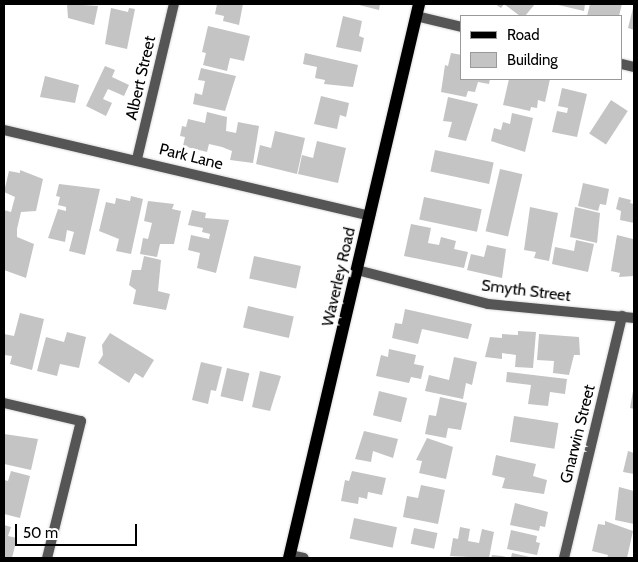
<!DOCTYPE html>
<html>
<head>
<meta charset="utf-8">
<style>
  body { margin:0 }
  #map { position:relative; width:638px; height:562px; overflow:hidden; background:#fff; font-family:Cabin,sans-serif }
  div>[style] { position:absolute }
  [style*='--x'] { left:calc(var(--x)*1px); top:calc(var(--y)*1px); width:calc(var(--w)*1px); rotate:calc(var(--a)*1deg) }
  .building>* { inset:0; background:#c4c4c4; transform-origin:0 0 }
  .roads { filter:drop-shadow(0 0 1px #dbdbdb) drop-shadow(0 0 1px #dbdbdb) }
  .street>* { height:10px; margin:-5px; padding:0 5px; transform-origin:5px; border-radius:5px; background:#555 }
  .primary>* { height:12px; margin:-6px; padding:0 6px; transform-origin:6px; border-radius:6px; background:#000 }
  span { translate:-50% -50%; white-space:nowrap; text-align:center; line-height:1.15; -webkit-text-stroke:5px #fff; paint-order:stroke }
  .street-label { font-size:16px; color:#000 }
  .frame { position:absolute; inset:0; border:5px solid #000; pointer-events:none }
  .legend { position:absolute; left:460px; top:15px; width:162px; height:65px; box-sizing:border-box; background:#fff; border:1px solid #999; margin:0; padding:6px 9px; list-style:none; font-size:15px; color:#000 }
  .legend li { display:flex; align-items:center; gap:10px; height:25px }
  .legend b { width:25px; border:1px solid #999 }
  .scale { position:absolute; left:15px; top:524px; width:122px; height:22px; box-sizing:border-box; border:2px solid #000; border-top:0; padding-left:6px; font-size:15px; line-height:18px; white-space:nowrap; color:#000; -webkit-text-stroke:4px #fff; paint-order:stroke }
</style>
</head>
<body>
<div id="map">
  <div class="building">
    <i style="clip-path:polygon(67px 4px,98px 6px,94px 25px,68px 18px)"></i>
    <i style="clip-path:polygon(217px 4px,243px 4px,239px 25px,223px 21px,224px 16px,215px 14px)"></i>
    <i style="clip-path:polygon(355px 4px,380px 4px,379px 10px)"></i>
    <i style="clip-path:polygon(495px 4px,535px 4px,525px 16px,520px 16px,504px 4px,501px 8px)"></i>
    <i style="clip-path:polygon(554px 4px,585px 4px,584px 11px)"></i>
    <i style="clip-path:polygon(590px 4px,597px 5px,622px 4px,619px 16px,587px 16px)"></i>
    <i style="clip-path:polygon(634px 4px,634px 30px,628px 28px)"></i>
    <i style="clip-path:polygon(111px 8px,128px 12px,129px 8px,135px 9px,127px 49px,105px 44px)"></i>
    <i style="clip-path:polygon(343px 16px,362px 21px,359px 36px,364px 38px,361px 52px,336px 47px)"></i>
    <i style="clip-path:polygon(208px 26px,250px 36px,244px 61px,230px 58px,227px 71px,203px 65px,206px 53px,202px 52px)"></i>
    <i style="clip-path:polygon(305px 53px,358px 65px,353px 87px,324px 84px,325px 80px,315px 78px,317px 67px,303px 64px)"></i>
    <i style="clip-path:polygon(451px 53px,462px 55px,462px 79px,490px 79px,489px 84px,478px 82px,475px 92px,468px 91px,466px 97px,441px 92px,445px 65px,448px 66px)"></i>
    <i style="clip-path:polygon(105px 66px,115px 70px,112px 77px,129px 85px,124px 96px,108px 89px,103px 99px,112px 103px,106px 116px,86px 106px)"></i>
    <i style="clip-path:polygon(201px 68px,236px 76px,225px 111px,193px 104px,195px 93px,202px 95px,205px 81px,198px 80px)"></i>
    <i style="clip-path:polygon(45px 76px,79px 85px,75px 103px,40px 97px)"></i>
    <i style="clip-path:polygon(509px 79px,550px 79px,545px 102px,538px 100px,537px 108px,531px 107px,530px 111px,503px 105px)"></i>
    <i style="clip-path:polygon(562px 88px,587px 94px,577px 137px,552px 132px,557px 111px,567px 113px,568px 108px,558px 106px)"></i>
    <i style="clip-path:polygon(321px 96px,349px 103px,346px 117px,340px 115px,337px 129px,314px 124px)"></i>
    <i style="clip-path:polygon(448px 97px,478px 104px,466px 141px,448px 137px,452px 122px,443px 121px)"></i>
    <i style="left:611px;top:100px;width:20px;height:40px;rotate:33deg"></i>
    <i style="clip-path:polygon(207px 112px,227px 117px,226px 131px,236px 133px,238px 122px,259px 126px,253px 163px,230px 160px,232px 151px,222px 147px,209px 144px,207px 152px,183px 146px,185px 137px,180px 136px,182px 126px,186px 127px,188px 119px,205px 123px)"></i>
    <i style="clip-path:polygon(512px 113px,533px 118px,525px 152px,491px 141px,494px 128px,501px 130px,503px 122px,510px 124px)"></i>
    <i style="clip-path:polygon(275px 131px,305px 138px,297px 174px,256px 164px,260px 145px,271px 148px)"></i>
    <i style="clip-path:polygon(317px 141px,346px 148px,338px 183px,298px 174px,302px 155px,313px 158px)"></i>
    <i style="left:435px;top:150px;width:60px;height:22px;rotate:12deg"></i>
    <i style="left:500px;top:169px;width:23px;height:64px;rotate:13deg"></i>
    <i style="clip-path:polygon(20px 170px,43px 179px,36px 211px,21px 212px,17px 229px,17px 237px,34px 244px,26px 278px,4px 270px,4px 210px,11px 212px,15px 197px,4px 192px,9px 171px,20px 173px)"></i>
    <i style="clip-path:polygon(583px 183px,609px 189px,606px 205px,600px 204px,598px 211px,578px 206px)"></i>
    <i style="clip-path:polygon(59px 184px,100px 189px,85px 255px,69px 251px,74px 232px,67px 230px,65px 242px,48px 238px,58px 209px,66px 211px,66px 207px,58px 205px,60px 197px,56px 196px)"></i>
    <i style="clip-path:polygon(131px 196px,143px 199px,131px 254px,116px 251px,119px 239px,99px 231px,106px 202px,115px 204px,116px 198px,130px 201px)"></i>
    <i style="left:424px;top:197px;width:59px;height:23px;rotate:12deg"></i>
    <i style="clip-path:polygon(619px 197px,631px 200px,630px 203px,634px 204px,634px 223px,620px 220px,621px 211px,616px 209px)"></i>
    <i style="clip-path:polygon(148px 201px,174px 204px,172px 209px,181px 211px,174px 244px,160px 244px,157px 257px,140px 254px,143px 238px,148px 239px,152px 223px,144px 221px)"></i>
    <i style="clip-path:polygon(530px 207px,558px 213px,549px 261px,534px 258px,536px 252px,524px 250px)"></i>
    <i style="clip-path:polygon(575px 207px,600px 213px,597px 243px,570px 237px)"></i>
    <i style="clip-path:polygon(192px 210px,206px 213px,205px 218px,229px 220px,216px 273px,197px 268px,200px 253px,188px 250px,191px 235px,209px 239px,210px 234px,202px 232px,203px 228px,188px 225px)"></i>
    <i style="clip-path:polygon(411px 224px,431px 228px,428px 243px,439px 245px,441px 237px,456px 241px,454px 249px,468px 252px,464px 268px,404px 256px)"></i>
    <i style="clip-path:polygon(617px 235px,633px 239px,634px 276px,619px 277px,620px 273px,611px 271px)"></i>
    <i style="clip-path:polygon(576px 240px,594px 244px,588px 272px,552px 264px,555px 247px,574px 251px)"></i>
    <i style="clip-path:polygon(487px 245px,506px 249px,502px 278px,467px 270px,471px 254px,484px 257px)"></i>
    <i style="clip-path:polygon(144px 256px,161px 260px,158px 291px,170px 294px,166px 310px,133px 304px,136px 290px,129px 285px,132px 270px,141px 270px)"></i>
    <i style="left:254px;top:256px;width:48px;height:23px;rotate:12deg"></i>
    <i style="left:248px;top:306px;width:47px;height:22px;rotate:13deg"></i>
    <i style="clip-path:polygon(405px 309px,472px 324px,468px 339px,422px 329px,418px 344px,392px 338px,395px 323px,402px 324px)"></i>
    <i style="clip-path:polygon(20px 313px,44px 319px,32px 370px,10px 364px,12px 356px,4px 355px,4px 334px,14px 336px)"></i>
    <i style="clip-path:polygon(518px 331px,536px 332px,533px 368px,515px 367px,516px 355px,502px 353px,502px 359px,485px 357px,490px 337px,502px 338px,502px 334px,518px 335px)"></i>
    <i style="clip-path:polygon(67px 332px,86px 337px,79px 368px,60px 364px,57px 376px,37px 371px,46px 337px,64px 342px)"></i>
    <i style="clip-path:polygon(110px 333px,154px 360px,143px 378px,135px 373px,129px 383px,98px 363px,103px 355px,102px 345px)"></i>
    <i style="clip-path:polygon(539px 334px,579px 337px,580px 355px,574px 355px,569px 375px,553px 373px,554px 361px,537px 360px)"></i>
    <i style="clip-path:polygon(389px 349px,416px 355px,414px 364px,424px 366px,421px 379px,411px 377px,409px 383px,376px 376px,381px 355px,388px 357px)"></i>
    <i style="clip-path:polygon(454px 357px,477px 362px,472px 385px,466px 383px,463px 399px,425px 391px,429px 375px,449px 380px)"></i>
    <i style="clip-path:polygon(201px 362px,222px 367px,216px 391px,211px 390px,208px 404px,192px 400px)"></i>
    <i style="left:227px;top:368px;width:23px;height:29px;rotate:13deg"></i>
    <i style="clip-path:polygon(260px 371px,281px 376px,270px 411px,252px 407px)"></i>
    <i style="clip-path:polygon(507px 372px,567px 379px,565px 394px,550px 392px,548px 406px,528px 404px,531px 385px,506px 382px)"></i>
    <i style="left:379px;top:391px;width:29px;height:25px;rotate:14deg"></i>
    <i style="clip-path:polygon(633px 391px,634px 391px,634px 409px,630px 408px)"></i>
    <i style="clip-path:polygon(440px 397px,467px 403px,461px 430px,448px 428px,446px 438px,425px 434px,429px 415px,436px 416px)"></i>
    <i style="left:514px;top:416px;width:45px;height:26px;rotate:9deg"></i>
    <i style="clip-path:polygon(364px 431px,398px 439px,393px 458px,373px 451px,371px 462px,355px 459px)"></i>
    <i style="clip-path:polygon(4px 434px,38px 439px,31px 470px,4px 464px)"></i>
    <i style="clip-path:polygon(427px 438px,453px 447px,446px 479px,419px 473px,422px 461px,416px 460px)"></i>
    <i style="clip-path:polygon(628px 451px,634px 453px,634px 474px,623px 472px)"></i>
    <i style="clip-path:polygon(496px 455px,536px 464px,533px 476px,547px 480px,544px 494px,502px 488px,505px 478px,492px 475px)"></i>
    <i style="clip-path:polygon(11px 471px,30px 476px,20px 518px,4px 514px,4px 480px,8px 481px)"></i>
    <i style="clip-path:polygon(352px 471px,386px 478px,382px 495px,368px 492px,367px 499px,359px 497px,358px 504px,341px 501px,345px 480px,349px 481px)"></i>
    <i style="clip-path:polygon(421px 485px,445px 490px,438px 524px,403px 517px,407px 496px,418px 498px)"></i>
    <i style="clip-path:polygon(619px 487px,634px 491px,634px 524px,615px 520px)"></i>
    <i style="clip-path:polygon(515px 503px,548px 512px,545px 527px,540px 526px,539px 531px,510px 525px)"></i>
    <i style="left:354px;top:518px;width:44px;height:21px;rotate:12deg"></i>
    <i style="clip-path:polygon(605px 521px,633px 531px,627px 558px,607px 558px,608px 555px,592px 551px,598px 524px,605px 525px)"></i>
    <i style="clip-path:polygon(4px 525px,11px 527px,8px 536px,17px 538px,12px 558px,4px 558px)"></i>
    <i style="clip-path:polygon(460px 527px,470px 529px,468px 541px,479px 543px,482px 529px,494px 532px,489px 558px,450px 556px,453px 538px,458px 539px)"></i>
    <i style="left:414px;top:528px;width:24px;height:16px;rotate:12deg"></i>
    <i style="clip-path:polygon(511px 530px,537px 536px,536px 542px,540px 543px,537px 555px,507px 549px)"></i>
    <i style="clip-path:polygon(512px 553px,530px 557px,530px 558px,511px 558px)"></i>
    <i style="clip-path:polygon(492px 555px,502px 556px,510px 558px,491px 558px)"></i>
  </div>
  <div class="roads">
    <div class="street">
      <i style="--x:416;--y:16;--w:47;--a:13.4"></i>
      <i style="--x:622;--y:64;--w:12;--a:14"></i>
      <i style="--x:4;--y:130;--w:376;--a:13.2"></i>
      <i style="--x:137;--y:159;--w:159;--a:-76.6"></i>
      <i style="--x:357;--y:270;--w:135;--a:14.5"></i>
      <i style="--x:488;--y:304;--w:147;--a:5.5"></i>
      <i style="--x:4;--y:403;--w:79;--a:13.2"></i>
      <i style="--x:81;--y:421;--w:141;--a:103.9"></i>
      <i style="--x:290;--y:555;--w:14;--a:12"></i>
      <i style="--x:564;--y:558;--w:249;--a:-76.5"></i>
    </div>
    <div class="primary">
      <i style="--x:289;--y:558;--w:569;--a:-76.79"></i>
    </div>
  </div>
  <div class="street-label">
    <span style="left:141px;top:78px;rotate:-77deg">Albert Street</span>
    <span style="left:191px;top:157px;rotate:14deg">Park Lane</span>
    <span style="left:339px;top:277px;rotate:-77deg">Waverley Road</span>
    <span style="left:526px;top:291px;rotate:7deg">Smyth Street</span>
    <span style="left:578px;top:434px;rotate:-76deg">Gnarwin Street</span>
  </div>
  <div class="frame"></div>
  <ul class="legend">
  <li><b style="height:6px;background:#000"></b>Road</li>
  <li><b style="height:14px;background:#c4c4c4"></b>Building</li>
  </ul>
  <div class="scale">50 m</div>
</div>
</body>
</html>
